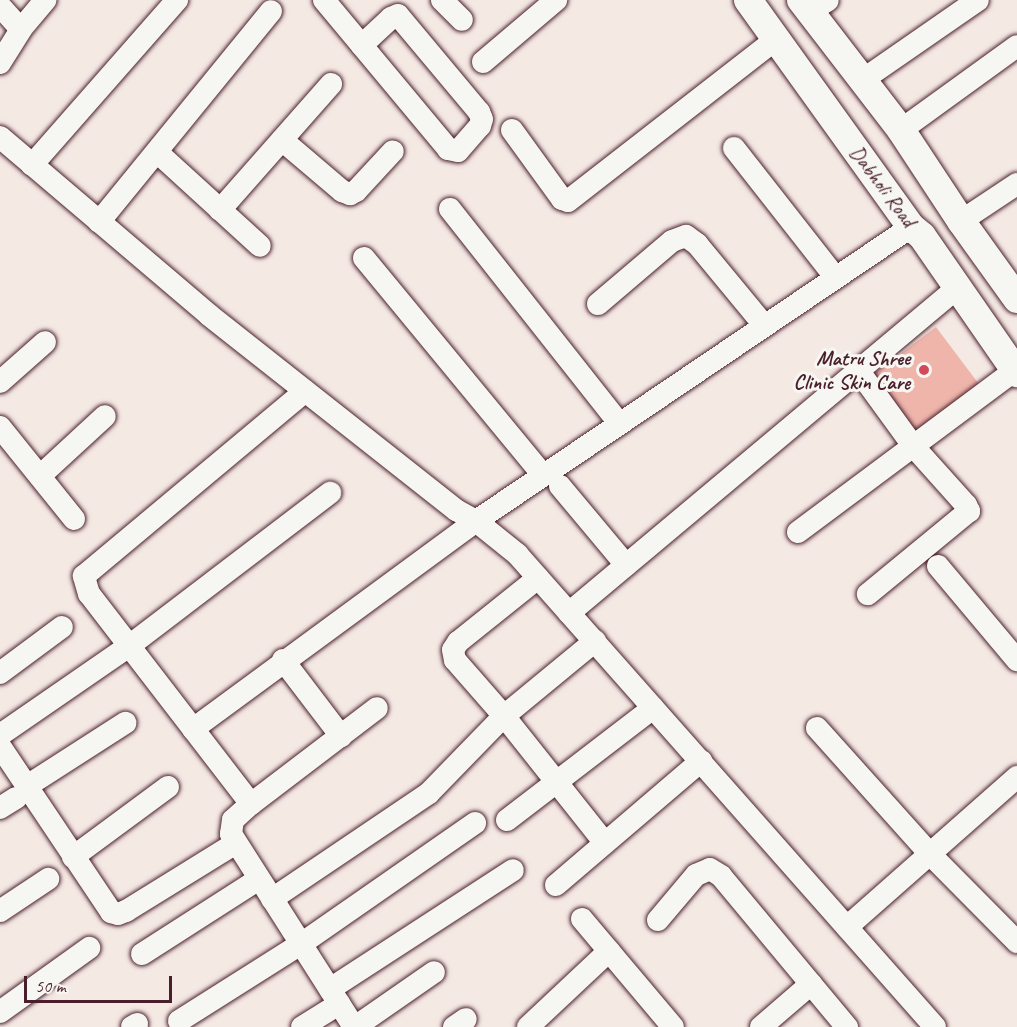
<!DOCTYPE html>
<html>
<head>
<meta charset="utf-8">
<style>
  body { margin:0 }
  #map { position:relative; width:1017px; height:1027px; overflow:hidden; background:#f5e9e4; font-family:Caveat,sans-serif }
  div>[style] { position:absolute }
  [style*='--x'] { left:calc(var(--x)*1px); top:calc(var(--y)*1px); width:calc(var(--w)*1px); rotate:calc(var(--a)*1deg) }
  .building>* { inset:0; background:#efb5ab; transform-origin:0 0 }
  .roads { filter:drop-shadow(0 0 2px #4a1f2b) drop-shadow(0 0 2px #4a1f2b) }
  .minor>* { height:22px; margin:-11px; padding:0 11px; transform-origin:11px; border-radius:11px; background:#f6f6f2 }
  .major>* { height:28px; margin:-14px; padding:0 14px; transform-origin:14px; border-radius:14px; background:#f6f6f2 }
  .dots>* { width:16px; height:16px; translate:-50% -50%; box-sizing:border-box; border:3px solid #f6f6f2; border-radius:50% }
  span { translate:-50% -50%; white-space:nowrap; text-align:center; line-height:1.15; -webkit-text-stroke:6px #f6f6f2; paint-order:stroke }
  .street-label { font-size:21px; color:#4a1f2b }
  .poi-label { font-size:21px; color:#4a1f2b; font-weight:700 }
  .right { translate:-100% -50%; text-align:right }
  .scale { position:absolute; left:24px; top:976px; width:148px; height:27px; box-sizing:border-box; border:3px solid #4a1f2b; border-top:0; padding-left:8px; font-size:18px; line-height:21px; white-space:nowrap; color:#4a1f2b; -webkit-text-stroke:4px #f6f6f2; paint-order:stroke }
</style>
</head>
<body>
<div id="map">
  <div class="building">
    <i style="left:936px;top:327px;width:75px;height:85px;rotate:53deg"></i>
  </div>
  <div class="roads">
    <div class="minor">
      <i style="--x:324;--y:0;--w:194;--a:50.2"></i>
      <i style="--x:448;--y:149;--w:10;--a:11"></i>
      <i style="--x:458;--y:151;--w:33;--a:-49"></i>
      <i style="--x:480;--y:126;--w:7;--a:-74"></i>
      <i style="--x:482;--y:119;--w:8;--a:-113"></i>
      <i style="--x:479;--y:112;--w:126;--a:-129.9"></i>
      <i style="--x:398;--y:15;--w:8;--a:157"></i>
      <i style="--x:391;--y:18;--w:40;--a:137"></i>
      <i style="--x:442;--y:0;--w:28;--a:45"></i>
      <i style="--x:0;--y:6;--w:31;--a:48"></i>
      <i style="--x:809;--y:12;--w:22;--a:-32"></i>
      <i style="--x:483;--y:62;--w:96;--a:-40.3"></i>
      <i style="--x:0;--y:63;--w:40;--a:-58"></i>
      <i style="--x:21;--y:29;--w:38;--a:-50"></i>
      <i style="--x:861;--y:81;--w:142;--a:-34.7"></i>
      <i style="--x:512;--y:130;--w:85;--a:54.1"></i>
      <i style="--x:562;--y:199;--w:6;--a:18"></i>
      <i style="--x:568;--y:201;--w:264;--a:-37.9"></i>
      <i style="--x:901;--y:130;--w:143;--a:-35.9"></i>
      <i style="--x:0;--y:137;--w:275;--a:40.4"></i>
      <i style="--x:209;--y:315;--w:315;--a:38.3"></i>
      <i style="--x:456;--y:510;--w:23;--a:29"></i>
      <i style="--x:476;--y:521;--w:53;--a:38.8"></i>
      <i style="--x:517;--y:554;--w:631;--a:48.53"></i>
      <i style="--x:282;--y:140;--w:79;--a:40.4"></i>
      <i style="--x:342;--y:191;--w:9;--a:21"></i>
      <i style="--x:350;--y:194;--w:7;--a:-27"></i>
      <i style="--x:356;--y:191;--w:54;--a:-47.2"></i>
      <i style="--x:734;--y:148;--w:164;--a:51.9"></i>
      <i style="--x:157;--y:152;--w:139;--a:42.4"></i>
      <i style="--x:32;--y:165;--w:220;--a:-48.7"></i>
      <i style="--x:450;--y:209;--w:273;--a:51.7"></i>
      <i style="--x:220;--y:210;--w:168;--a:-48.6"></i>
      <i style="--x:961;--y:221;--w:67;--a:-33.5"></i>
      <i style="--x:99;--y:222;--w:272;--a:-50.8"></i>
      <i style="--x:364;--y:258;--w:281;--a:50.5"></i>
      <i style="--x:598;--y:304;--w:97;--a:-40.4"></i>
      <i style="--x:672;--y:241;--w:15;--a:-20"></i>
      <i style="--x:686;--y:236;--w:14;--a:36"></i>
      <i style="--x:697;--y:244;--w:105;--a:50.4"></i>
      <i style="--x:858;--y:370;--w:95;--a:54"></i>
      <i style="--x:914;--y:447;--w:78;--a:48.1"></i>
      <i style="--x:966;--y:505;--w:7;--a:63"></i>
      <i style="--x:969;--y:511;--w:131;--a:140.6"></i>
      <i style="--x:0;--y:382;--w:60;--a:-41.6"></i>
      <i style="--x:0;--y:427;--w:118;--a:51.2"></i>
      <i style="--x:40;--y:476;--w:88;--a:-42.7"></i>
      <i style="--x:560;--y:486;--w:103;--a:50.1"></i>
      <i style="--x:798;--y:532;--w:271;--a:-36.7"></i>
      <i style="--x:938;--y:566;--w:123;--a:50"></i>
      <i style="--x:538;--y:578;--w:102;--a:141.3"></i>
      <i style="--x:458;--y:642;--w:9;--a:122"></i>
      <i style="--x:453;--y:650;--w:10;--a:79"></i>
      <i style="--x:455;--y:660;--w:74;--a:48.8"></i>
      <i style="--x:504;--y:716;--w:162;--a:51.5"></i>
      <i style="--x:569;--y:613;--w:506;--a:-39.95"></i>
      <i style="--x:283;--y:660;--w:96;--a:52.7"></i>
      <i style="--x:0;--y:673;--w:77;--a:-36.6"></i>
      <i style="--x:817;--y:728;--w:169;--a:48.1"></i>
      <i style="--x:930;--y:854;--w:124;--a:45.3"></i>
      <i style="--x:193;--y:729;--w:351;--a:-36.3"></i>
      <i style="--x:476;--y:521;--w:525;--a:-34.05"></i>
      <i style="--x:0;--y:735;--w:157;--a:-34.6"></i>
      <i style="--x:129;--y:646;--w:253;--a:-37.3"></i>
      <i style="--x:0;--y:746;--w:200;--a:56.2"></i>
      <i style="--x:111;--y:912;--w:7;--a:16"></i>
      <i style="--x:118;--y:914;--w:9;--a:-21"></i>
      <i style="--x:126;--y:911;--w:129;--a:-31.7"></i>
      <i style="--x:27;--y:786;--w:117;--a:-32.7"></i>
      <i style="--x:251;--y:804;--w:265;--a:-127.6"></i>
      <i style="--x:89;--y:594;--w:19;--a:-106"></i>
      <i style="--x:84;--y:576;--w:288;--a:-39.9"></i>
      <i style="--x:0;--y:808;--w:19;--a:-32"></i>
      <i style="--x:507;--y:820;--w:184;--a:-37.5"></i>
      <i style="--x:73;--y:857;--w:118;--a:-36.4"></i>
      <i style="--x:556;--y:885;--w:191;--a:-40.5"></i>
      <i style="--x:272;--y:899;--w:189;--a:-34"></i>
      <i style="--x:429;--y:793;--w:107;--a:-45.8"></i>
      <i style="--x:504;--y:716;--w:118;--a:-39.5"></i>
      <i style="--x:0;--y:911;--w:58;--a:-33.7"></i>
      <i style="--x:582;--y:919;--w:141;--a:49.9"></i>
      <i style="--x:658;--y:920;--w:59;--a:-49.8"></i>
      <i style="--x:696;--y:875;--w:15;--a:-23"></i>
      <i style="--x:710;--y:869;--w:13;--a:32"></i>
      <i style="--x:721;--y:876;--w:197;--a:50.2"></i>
      <i style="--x:847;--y:927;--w:227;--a:-41.4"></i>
      <i style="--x:142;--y:954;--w:139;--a:-32.7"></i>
      <i style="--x:330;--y:989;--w:218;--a:-33"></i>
      <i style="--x:0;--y:1012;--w:110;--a:-35.7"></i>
      <i style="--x:179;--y:1021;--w:144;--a:-32.3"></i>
      <i style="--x:301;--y:944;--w:212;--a:-34.8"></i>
      <i style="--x:132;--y:1027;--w:6;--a:-31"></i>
      <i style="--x:302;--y:1027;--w:44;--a:-31.9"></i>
      <i style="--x:354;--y:1027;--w:229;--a:-122.5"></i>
      <i style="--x:231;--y:834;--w:14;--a:-82"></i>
      <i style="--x:233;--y:820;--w:24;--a:-42"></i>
      <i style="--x:251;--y:804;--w:158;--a:-37.3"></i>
      <i style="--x:355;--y:1027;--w:96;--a:-34.8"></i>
      <i style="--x:454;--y:1027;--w:14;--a:-34"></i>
      <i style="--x:528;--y:1027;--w:111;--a:-43.2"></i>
      <i style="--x:761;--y:1027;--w:66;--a:-40.7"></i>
    </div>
    <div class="major">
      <i style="--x:748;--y:0;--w:279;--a:54.3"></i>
      <i style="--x:911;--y:227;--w:14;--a:39"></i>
      <i style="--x:922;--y:236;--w:167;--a:55.3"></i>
      <i style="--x:801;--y:0;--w:164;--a:52.4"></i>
      <i style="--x:901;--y:130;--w:109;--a:56.6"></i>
      <i style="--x:961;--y:221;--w:96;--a:54.3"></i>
    </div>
  </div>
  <div class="dots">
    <i style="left:924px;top:370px;background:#d1495b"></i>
  </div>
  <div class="street-label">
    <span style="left:883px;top:186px;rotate:53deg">Dabholi Road</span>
  </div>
  <div class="poi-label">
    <span class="right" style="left:910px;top:370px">Matru Shree<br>Clinic Skin Care</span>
  </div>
  <div class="scale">50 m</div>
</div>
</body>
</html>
